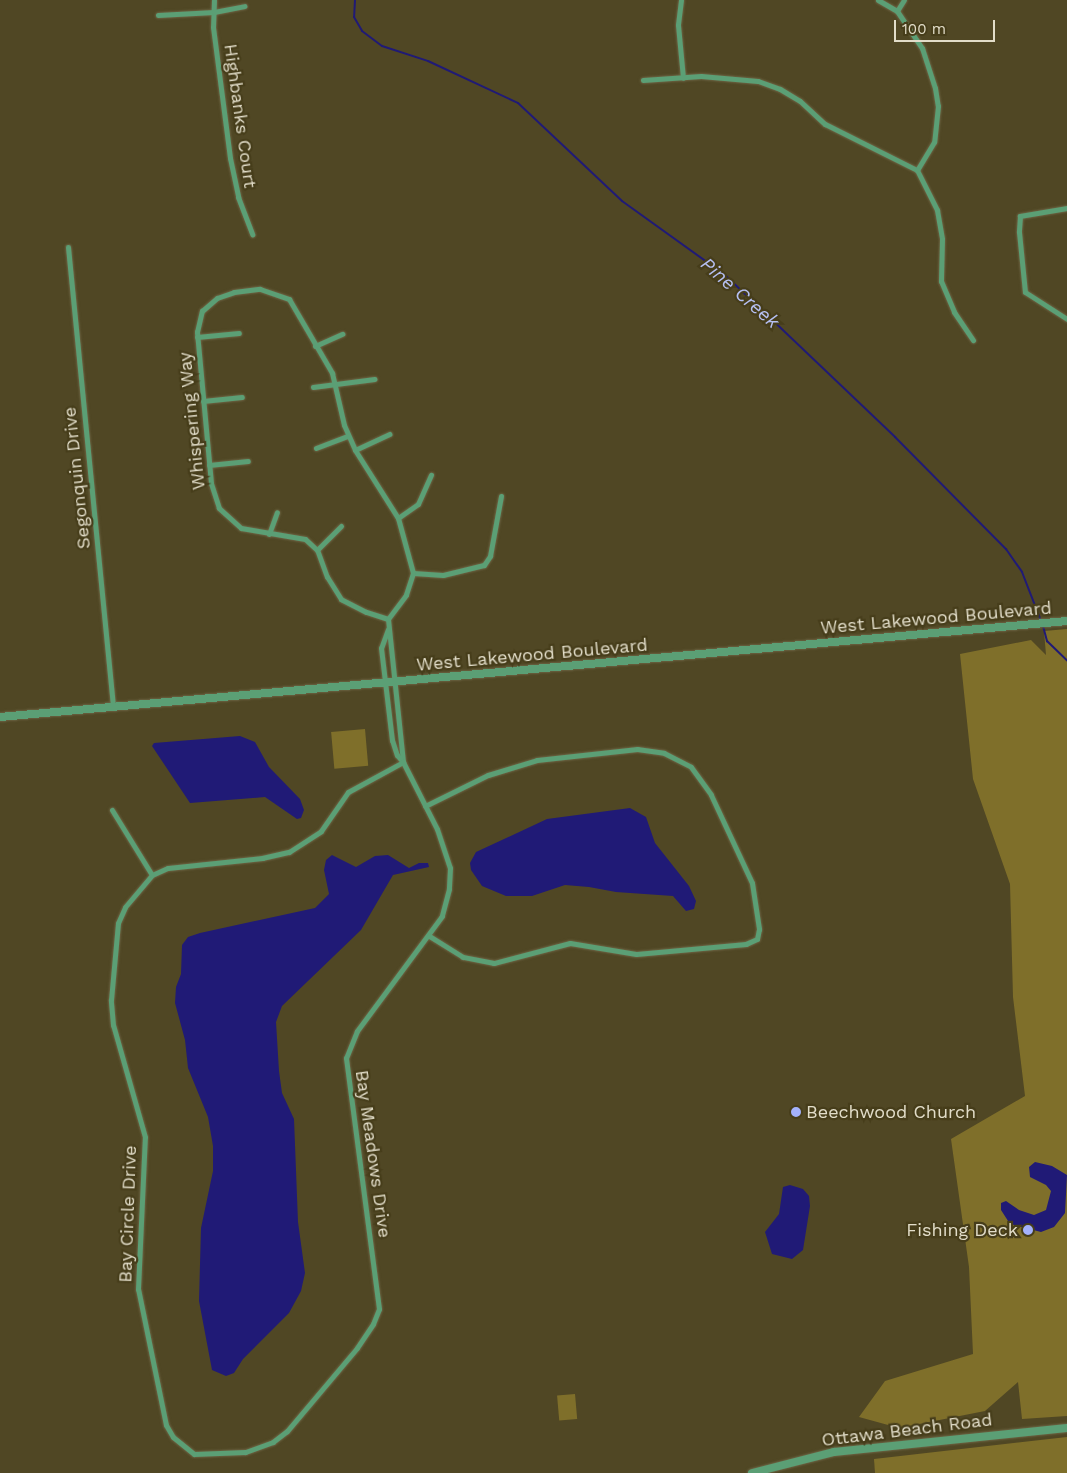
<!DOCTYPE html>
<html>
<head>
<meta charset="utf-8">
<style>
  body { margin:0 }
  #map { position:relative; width:1067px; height:1473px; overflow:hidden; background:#504724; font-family:"Work Sans",sans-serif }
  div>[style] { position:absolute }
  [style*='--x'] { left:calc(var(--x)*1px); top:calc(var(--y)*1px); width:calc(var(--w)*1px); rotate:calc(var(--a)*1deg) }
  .green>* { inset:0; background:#7f6f2a; transform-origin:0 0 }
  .water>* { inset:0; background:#201a76 }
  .stream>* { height:2px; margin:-1px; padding:0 1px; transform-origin:1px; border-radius:1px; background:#201a76 }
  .roads { filter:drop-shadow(0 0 1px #6d6545) drop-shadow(0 0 1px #6d6545) }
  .minor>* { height:5px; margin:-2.5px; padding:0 2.5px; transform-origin:2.5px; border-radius:2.5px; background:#5b9f75 }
  .tertiary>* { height:8px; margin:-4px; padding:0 4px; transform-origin:4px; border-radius:4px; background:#5b9f75 }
  .dots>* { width:14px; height:14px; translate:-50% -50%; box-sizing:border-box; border:2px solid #463d1a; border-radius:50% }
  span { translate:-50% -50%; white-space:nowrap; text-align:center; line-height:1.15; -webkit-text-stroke:4.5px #463d1a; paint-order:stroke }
  .street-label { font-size:18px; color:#e2ddc9 }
  .poi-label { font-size:18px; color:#e2ddc9 }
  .left { translate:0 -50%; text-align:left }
  .right { translate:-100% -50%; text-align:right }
  .water-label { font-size:19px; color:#b5bff1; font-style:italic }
  .scale { position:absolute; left:894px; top:20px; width:101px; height:22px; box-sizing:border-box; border:2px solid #e2ddc9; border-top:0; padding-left:6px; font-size:15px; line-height:18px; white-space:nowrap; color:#e2ddc9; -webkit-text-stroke:4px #463d1a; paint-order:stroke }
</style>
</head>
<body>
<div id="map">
  <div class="green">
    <i style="clip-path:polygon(1067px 629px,1067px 1416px,1022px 1419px,1018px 1382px,985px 1411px,899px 1428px,859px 1417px,885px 1381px,973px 1354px,969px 1267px,951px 1139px,1025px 1096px,1013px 997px,1010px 884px,973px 779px,960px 654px,1031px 640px,1046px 655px,1044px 631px)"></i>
    <i style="left:365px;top:729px;width:37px;height:34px;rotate:85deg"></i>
    <i style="left:575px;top:1394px;width:25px;height:18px;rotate:85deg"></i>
    <i style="clip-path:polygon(1067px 1437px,1067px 1473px,875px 1473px,874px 1459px)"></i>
  </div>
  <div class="water">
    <i style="clip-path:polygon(240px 736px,255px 742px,269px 767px,300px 799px,304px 810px,301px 818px,297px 819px,265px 797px,190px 803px,152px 746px,154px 743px)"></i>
    <i style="clip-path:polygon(630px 808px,646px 817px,655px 843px,689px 886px,696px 901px,694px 909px,686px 911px,673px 896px,616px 892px,589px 887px,565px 885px,532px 896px,506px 896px,482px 886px,471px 870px,470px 863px,476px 852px,547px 819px)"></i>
    <i style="clip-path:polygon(332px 855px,356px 867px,375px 856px,388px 855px,409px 868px,419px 863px,428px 863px,429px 867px,393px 875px,361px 930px,282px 1006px,276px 1022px,279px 1071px,282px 1093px,294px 1119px,298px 1222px,305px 1273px,301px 1291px,289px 1313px,243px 1359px,234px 1373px,226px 1376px,212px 1370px,199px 1301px,201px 1228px,213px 1171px,213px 1146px,208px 1117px,188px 1068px,185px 1040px,175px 1003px,176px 987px,181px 974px,182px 945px,188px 937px,200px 933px,315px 908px,329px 894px,324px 870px,326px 860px)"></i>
    <i style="clip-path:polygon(1035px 1162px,1052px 1166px,1067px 1175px,1065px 1213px,1054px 1227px,1041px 1232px,1010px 1224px,1001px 1210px,1001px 1203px,1006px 1201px,1019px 1210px,1034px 1215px,1046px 1210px,1051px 1191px,1046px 1185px,1030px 1177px,1029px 1167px)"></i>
    <i style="clip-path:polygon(790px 1185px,803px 1189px,809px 1196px,810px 1206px,803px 1250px,792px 1259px,772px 1254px,765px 1232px,779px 1214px,783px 1187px)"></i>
  </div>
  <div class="stream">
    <i style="--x:355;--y:0;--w:17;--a:93"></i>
    <i style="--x:354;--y:17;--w:16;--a:60"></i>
    <i style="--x:362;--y:31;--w:25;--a:37"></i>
    <i style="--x:382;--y:46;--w:48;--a:18.1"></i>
    <i style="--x:428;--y:61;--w:99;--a:25"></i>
    <i style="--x:518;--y:103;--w:143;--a:43.3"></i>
    <i style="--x:622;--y:201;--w:127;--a:35.7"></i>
    <i style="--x:725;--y:275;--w:235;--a:43.6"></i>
    <i style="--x:895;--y:437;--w:158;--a:45.3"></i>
    <i style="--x:1006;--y:549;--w:28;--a:55"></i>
    <i style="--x:1022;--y:572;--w:53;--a:68.8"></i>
    <i style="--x:1043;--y:626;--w:16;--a:75"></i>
    <i style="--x:1047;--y:641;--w:28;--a:44"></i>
  </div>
  <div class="roads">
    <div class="minor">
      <i style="--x:214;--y:0;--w:27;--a:92"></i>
      <i style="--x:213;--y:27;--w:132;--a:82.6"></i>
      <i style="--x:230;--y:158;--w:40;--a:78"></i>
      <i style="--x:238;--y:197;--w:40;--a:69"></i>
      <i style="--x:681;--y:0;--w:25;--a:97"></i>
      <i style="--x:678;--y:25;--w:53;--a:84.6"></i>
      <i style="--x:878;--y:0;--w:22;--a:30"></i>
      <i style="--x:897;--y:11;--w:45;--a:56"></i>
      <i style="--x:922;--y:48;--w:42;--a:72"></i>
      <i style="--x:935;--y:88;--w:18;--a:81"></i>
      <i style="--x:938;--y:106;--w:36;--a:96"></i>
      <i style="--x:934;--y:142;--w:33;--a:121"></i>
      <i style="--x:897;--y:11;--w:13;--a:-58"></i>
      <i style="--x:158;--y:15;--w:56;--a:-3.1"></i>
      <i style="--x:214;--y:12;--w:31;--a:-11"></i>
      <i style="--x:643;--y:80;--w:58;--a:-3.9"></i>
      <i style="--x:701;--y:76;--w:57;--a:5"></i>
      <i style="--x:758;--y:81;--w:23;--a:20"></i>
      <i style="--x:780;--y:89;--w:23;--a:31"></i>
      <i style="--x:800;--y:101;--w:34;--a:43"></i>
      <i style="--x:825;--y:124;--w:103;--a:26.6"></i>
      <i style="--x:917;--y:170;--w:45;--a:63.4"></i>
      <i style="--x:937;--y:210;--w:29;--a:80"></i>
      <i style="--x:942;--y:239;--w:42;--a:91.4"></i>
      <i style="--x:941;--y:281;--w:34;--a:67"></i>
      <i style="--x:954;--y:312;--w:34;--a:56"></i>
      <i style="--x:1067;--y:208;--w:48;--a:170.3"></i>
      <i style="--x:1020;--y:216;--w:16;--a:94"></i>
      <i style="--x:1019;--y:232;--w:60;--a:84.3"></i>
      <i style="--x:1025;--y:292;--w:50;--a:32.7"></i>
      <i style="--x:68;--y:247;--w:462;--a:84.4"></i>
      <i style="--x:197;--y:337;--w:42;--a:-5.4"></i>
      <i style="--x:315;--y:346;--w:30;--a:-24"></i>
      <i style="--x:313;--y:387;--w:62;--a:-7.5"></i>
      <i style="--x:203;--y:401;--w:39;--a:-6"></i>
      <i style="--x:316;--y:448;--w:34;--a:-21"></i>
      <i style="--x:355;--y:450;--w:38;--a:-25"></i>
      <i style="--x:209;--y:465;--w:39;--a:-6"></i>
      <i style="--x:398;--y:518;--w:24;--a:-35"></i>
      <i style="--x:418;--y:504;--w:32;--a:-66"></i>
      <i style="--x:269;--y:534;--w:23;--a:-70"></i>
      <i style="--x:317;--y:550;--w:34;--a:-45"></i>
      <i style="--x:413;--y:573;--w:30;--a:4"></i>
      <i style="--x:443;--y:575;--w:42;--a:-13.7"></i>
      <i style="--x:484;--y:565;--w:11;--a:-56"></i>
      <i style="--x:490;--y:556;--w:61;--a:-79.6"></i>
      <i style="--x:388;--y:619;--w:23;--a:-162"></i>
      <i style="--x:366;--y:612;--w:28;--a:-153"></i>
      <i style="--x:341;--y:599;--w:26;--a:-122"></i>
      <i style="--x:327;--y:577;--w:29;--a:-110"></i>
      <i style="--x:317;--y:550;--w:16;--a:-137"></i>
      <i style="--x:305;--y:539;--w:65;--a:-170.2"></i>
      <i style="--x:241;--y:528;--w:30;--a:-138"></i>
      <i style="--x:219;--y:508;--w:26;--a:-108"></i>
      <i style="--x:211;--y:483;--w:152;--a:-95.3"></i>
      <i style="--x:197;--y:332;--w:22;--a:-77"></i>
      <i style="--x:202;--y:311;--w:20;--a:-41"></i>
      <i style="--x:217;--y:298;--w:18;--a:-19"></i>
      <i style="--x:234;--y:292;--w:26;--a:-7"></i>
      <i style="--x:260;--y:289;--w:31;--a:19"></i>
      <i style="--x:289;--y:299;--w:86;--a:59.8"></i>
      <i style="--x:332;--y:373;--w:53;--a:77"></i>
      <i style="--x:344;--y:425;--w:27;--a:66"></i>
      <i style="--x:355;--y:450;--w:80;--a:57.7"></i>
      <i style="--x:398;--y:518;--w:57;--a:74.7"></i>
      <i style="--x:413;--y:573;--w:23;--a:108"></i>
      <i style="--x:406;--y:595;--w:30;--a:127"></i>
      <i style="--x:388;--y:619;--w:144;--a:84"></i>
      <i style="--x:388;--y:629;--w:20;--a:110"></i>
      <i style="--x:381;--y:648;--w:93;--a:83.2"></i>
      <i style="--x:392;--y:740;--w:16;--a:72"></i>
      <i style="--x:397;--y:755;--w:9;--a:49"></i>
      <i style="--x:403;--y:762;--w:75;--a:63.1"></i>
      <i style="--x:437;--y:829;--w:41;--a:71.6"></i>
      <i style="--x:450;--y:868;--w:21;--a:93"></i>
      <i style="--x:449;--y:889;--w:28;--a:105"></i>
      <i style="--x:442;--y:916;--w:143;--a:126.5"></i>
      <i style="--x:357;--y:1031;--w:29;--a:112"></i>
      <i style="--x:346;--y:1058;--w:253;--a:82.5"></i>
      <i style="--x:379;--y:1309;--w:16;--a:112"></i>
      <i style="--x:373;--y:1324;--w:29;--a:124"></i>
      <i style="--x:357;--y:1348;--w:109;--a:130.1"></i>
      <i style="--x:287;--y:1431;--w:18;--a:142"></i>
      <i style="--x:273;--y:1442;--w:30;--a:160"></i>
      <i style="--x:245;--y:1452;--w:51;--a:177.8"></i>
      <i style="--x:194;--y:1454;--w:27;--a:-141"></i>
      <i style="--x:173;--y:1437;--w:14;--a:-120"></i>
      <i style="--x:166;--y:1425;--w:139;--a:-101.6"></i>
      <i style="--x:138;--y:1289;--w:152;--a:-87.4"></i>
      <i style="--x:145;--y:1137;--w:116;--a:-105.9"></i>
      <i style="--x:113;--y:1025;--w:25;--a:-95"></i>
      <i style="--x:111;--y:1000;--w:77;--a:-84.8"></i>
      <i style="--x:118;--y:923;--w:17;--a:-66"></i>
      <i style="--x:125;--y:907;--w:42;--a:-49.8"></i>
      <i style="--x:152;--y:875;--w:17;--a:-24"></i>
      <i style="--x:168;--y:868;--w:95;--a:-6.1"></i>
      <i style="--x:262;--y:858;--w:28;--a:-13"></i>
      <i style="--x:289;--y:852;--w:38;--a:-33"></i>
      <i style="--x:321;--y:831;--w:47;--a:-55.3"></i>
      <i style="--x:348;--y:792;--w:63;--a:-28.6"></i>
      <i style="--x:425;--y:806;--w:70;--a:-26.2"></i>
      <i style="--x:488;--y:775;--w:51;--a:-17"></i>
      <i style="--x:537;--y:760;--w:101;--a:-6.3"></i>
      <i style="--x:637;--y:749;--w:27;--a:8"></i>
      <i style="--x:664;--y:753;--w:30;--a:27"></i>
      <i style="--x:691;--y:767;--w:34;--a:54"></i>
      <i style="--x:711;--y:795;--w:97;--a:65"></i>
      <i style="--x:752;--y:883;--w:47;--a:81.3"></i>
      <i style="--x:759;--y:929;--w:10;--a:101"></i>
      <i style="--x:757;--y:939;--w:12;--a:156"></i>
      <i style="--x:746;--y:944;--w:110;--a:174.8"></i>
      <i style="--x:636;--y:954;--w:67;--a:-170.5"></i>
      <i style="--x:570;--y:943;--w:79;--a:165.3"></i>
      <i style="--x:494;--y:963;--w:32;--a:-169"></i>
      <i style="--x:463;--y:957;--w:40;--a:-148"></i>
      <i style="--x:112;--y:810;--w:76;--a:58.4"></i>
    </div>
    <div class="tertiary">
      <i style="--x:0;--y:717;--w:1071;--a:-5.14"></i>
      <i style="--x:752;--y:1473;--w:85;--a:-14.4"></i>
      <i style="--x:834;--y:1452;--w:234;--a:-5.9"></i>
    </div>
  </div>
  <div class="dots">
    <i style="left:796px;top:1112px;background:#a4b2fc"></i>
    <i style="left:1028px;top:1230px;background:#a4b2fc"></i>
  </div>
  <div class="street-label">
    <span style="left:240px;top:116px;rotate:82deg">Highbanks Court</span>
    <span style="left:192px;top:421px;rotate:-96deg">Whispering Way</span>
    <span style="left:77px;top:478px;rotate:-96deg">Segonquin Drive</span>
    <span style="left:936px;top:618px;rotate:-5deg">West Lakewood Boulevard</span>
    <span style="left:532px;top:655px;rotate:-5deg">West Lakewood Boulevard</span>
    <span style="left:373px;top:1154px;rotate:82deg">Bay Meadows Drive</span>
    <span style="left:128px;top:1214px;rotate:-88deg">Bay Circle Drive</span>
    <span style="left:907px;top:1430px;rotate:-7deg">Ottawa Beach Road</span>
  </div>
  <div class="poi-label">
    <span class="left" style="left:806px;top:1112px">Beechwood Church</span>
    <span class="right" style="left:1018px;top:1230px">Fishing Deck</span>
  </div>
  <div class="water-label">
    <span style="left:740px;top:293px;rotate:41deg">Pine Creek</span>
  </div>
  <div class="scale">100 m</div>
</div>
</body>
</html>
